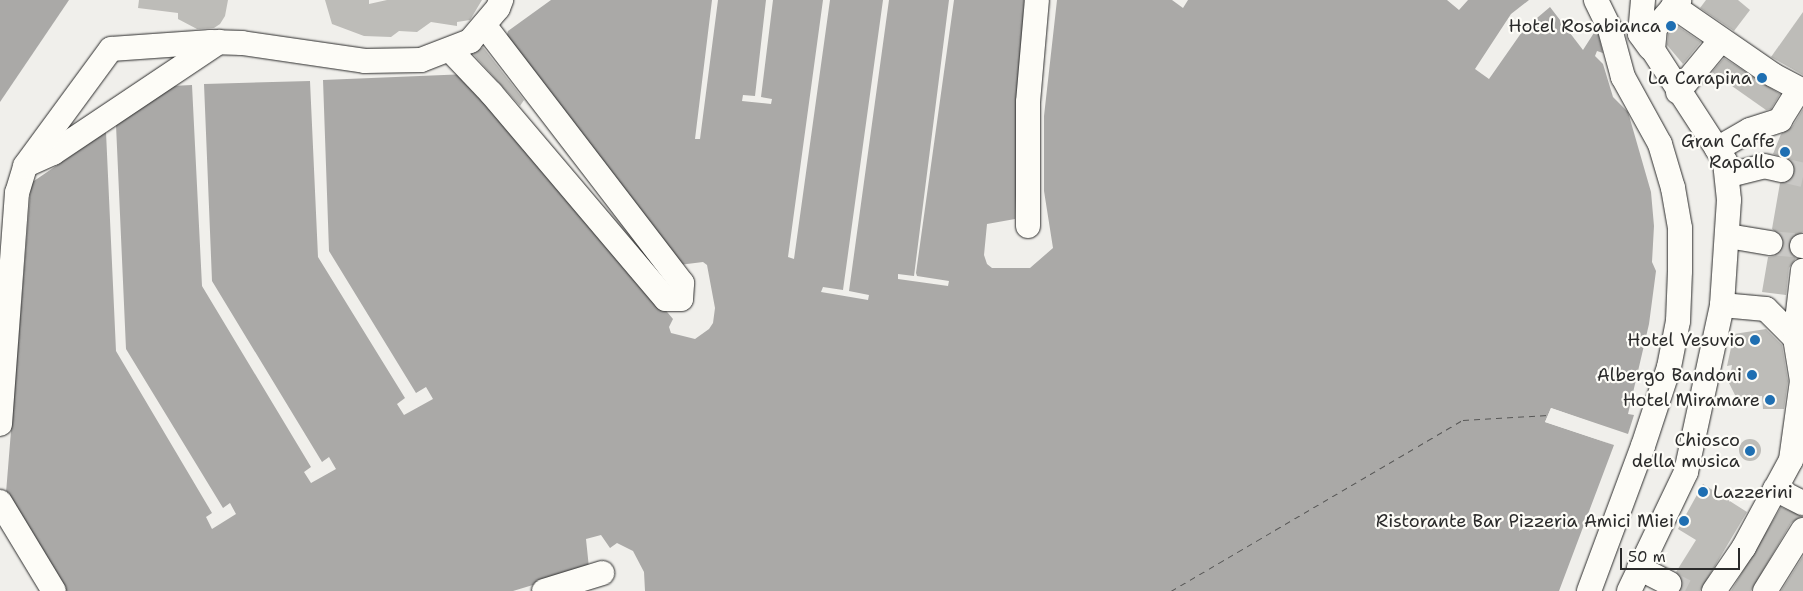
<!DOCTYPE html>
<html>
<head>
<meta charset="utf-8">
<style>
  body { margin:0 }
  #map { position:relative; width:1803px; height:591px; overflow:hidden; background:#f0efeb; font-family:"Shantell Sans",sans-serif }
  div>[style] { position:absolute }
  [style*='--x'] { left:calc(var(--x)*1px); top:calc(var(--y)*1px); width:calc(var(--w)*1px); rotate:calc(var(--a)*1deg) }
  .water>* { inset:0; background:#aaa9a7 }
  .pier>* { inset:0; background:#f0efeb }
  .ferry>* { height:1px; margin-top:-0.5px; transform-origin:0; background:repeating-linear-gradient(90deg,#575756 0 6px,transparent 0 11px) }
  .building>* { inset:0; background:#bdbcb8 }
  .round { border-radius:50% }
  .minor-tunnel>* { height:24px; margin-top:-12px; transform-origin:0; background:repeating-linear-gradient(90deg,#c9c8c5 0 24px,transparent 0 36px) }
  .roads { filter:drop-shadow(0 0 1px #2b2b2b) drop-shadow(0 0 1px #2b2b2b) }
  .minor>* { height:24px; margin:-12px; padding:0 12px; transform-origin:12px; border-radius:12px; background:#fdfcf7 }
  .dots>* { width:14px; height:14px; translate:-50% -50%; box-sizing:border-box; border:2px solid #fdfcf7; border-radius:50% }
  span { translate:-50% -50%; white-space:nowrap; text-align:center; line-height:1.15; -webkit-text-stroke:4.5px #fdfcf7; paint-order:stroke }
  .poi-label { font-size:18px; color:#2b2b2b }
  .right { translate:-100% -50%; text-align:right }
  .left { translate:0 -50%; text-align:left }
  .scale { position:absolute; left:1620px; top:548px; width:120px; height:22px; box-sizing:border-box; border:2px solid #2b2b2b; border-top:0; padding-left:6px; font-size:15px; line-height:18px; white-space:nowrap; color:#2b2b2b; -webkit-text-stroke:4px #fdfcf7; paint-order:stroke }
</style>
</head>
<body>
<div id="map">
  <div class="water">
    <i style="clip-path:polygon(0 0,69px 0,0 102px)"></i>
    <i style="clip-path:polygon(551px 0,712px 0,695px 139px,700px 139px,718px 0,766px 0,755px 96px,743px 95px,742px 101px,771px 104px,772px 99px,761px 97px,773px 0,823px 0,788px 257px,794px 259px,830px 0,883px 0,843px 290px,823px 287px,821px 292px,868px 300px,869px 295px,849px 291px,889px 0,949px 0,914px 276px,898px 274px,898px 279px,948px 286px,949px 281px,917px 276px,916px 273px,954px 0,1024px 0,1015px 219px,987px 224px,984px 255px,987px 264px,992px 268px,1030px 268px,1053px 248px,1044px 191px,1044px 116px,1057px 0,1172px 0,1183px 8px,1188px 0,1447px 0,1459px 10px,1468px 0,1529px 0,1511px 14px,1475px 69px,1489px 79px,1524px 29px,1550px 7px,1583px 50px,1597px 28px,1603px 53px,1597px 51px,1595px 56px,1603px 64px,1613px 97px,1628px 112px,1651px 192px,1654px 226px,1652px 262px,1656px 271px,1649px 324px,1628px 414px,1634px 415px,1628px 434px,1551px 408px,1545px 422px,1614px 445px,1559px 591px,645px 591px,644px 572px,633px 551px,617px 543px,610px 548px,601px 535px,586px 539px,589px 568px,513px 591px,65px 591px,6px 493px,31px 183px,106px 132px,116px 351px,212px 513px,206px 517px,212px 529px,236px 514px,230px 503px,223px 508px,126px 349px,116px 125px,171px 86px,192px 85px,202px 286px,311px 467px,304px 472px,311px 483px,336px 469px,329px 457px,322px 462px,212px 281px,204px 84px,310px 81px,318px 257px,405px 398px,397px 404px,404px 415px,433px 399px,426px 387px,416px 393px,329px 251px,323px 80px,468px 74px,673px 319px,669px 327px,671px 333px,695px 339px,709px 329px,713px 323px,715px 308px,707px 265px,703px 262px,679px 265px,506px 38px,508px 31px)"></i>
  </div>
  <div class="pier">
    <i style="clip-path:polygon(1551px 408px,1619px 432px,1552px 411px,1549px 421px,1614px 445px,1545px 422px)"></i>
  </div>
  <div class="ferry">
    <i style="--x:1171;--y:591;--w:338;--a:-30.4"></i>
    <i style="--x:1463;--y:420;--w:85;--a:-3.4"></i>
  </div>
  <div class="building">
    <i style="clip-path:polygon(139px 0,228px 0,225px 16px,220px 24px,214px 28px,197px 29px,178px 19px,178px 13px,138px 8px)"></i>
    <i style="clip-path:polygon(325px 0,369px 0,369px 4px,387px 0,482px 0,470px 20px,457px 22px,457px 26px,431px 22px,417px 32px,399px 31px,391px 37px,364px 36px,332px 24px)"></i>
    <i style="clip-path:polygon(1706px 0,1738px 0,1750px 10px,1734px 31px,1700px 8px)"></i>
    <i style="clip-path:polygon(1803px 12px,1803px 75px,1771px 57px)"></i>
    <i style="clip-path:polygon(1676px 25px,1701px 42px,1683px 64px,1667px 45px,1668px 34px)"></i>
    <i style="clip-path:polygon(483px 47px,524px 100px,520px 106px,473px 54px)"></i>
    <i style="clip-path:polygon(1724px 58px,1780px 94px,1771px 109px,1766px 110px,1712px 72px)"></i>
    <i style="clip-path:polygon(1803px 109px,1803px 232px,1790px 240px,1790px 252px,1796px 258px,1789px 268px,1786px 295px,1762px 292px,1768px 257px,1775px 256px,1783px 246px,1783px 238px,1772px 229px,1780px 183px,1792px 180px,1795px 172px,1791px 160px,1773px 154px,1781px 134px,1792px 127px)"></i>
    <i style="clip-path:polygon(1766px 329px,1782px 345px,1788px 381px,1784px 409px,1763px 409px,1762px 396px,1736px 397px,1729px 383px,1732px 365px,1727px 366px,1734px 334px)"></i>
    <i class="round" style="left:1739px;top:439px;width:22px;height:22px"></i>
    <i style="clip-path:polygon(1703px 484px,1747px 512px,1700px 591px,1680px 591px,1683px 582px,1676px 572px,1696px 540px,1678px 529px)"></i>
    <i style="clip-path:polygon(1781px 507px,1802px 516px,1791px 523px,1751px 591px,1731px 591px)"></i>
    <i style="clip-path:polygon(1803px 556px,1803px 591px,1781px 591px)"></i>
  </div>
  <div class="minor-tunnel">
    <i style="--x:1782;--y:170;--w:22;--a:13"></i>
    <i style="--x:1770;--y:243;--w:32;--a:5"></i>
    <i style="--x:1669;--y:583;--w:18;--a:27"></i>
  </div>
  <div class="roads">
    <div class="minor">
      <i style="--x:1643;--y:0;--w:34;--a:95"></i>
      <i style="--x:1640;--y:34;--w:17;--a:54"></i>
      <i style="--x:1673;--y:6;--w:121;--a:34.6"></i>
      <i style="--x:1773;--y:75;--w:34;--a:28"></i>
      <i style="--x:451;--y:51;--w:58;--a:46.4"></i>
      <i style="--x:491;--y:93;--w:270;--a:49.7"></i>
      <i style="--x:666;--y:299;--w:15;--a:0"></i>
      <i style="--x:681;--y:299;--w:16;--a:-86"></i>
      <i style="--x:682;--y:283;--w:325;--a:-127.5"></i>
      <i style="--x:1678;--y:92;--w:67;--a:-50.4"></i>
      <i style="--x:1717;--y:149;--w:38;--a:-30"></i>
      <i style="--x:1750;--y:130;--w:32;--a:-18"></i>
      <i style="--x:1780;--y:120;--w:36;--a:-58"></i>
      <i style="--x:26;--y:165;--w:30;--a:-24"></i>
      <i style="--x:53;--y:153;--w:200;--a:-33.8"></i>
      <i style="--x:1729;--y:175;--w:36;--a:-14"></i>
      <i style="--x:1764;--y:166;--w:18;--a:13"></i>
      <i style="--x:1028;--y:226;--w:124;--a:-90"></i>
      <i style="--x:1028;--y:102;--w:102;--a:-85"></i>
      <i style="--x:1728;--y:236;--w:43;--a:9.5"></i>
      <i style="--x:1802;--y:246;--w:1;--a:0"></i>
      <i style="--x:1722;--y:305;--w:44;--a:5.2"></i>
      <i style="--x:1766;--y:309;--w:41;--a:45"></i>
      <i style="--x:1795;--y:338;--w:8;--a:14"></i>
      <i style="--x:0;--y:424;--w:232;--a:-85.8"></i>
      <i style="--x:17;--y:193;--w:28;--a:-73"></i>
      <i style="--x:25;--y:166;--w:145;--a:-53.7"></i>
      <i style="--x:111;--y:49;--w:100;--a:-4"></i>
      <i style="--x:211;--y:42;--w:31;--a:2"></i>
      <i style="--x:242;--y:43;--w:124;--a:8.3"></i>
      <i style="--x:365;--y:61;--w:56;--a:-1"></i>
      <i style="--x:421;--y:60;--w:53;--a:-21.2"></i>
      <i style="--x:470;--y:41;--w:43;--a:-49.7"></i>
      <i style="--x:498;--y:8;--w:9;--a:-69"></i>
      <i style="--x:1775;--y:489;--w:31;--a:27"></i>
      <i style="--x:0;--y:502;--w:104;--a:58.8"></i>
      <i style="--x:1639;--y:568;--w:34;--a:27"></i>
      <i style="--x:544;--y:591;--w:61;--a:-17.2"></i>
      <i style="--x:1589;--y:591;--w:155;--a:-69.6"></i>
      <i style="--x:1643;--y:446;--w:83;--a:-71.8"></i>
      <i style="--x:1669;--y:367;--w:47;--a:-78.9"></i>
      <i style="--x:1678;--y:321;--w:50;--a:-87.7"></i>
      <i style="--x:1680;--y:271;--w:43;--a:-90"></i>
      <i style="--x:1680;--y:228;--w:41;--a:-99.9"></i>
      <i style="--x:1673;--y:188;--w:46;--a:-106.5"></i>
      <i style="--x:1660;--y:144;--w:77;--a:-118.9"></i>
      <i style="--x:1623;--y:77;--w:50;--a:-105.2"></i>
      <i style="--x:1610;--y:29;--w:32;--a:-116"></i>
      <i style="--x:1629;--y:591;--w:132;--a:-64.4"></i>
      <i style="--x:1686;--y:472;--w:171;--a:-77.8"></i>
      <i style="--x:1722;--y:305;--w:105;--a:-86.2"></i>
      <i style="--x:1729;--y:200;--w:39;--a:-96"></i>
      <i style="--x:1725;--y:161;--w:132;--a:-123"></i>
      <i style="--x:1653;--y:50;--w:22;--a:-85"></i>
      <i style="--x:1655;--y:28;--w:37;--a:-49"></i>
      <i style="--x:1714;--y:591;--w:53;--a:-55.7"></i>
      <i style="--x:1744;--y:547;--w:99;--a:-61.6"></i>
      <i style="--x:1791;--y:460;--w:80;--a:-82.1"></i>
      <i style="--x:1802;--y:381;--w:44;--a:-99.2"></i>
      <i style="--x:1795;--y:338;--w:68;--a:-83.3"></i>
      <i style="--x:1765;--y:591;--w:72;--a:-58.1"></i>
    </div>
  </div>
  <div class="dots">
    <i style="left:1671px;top:26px;background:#1f6fb2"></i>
    <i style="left:1762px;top:78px;background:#1f6fb2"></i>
    <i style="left:1785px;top:152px;background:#1f6fb2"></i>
    <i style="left:1755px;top:340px;background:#1f6fb2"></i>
    <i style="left:1752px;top:375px;background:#1f6fb2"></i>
    <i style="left:1770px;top:400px;background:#1f6fb2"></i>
    <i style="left:1750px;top:451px;background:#1f6fb2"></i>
    <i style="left:1703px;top:492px;background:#1f6fb2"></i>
    <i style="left:1684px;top:521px;background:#1f6fb2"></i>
  </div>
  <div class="poi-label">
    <span class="right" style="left:1661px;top:26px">Hotel Rosabianca</span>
    <span class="right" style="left:1752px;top:78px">La Carapina</span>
    <span class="right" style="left:1775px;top:152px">Gran Caffe<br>Rapallo</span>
    <span class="right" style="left:1745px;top:340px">Hotel Vesuvio</span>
    <span class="right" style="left:1742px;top:375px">Albergo Bandoni</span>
    <span class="right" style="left:1760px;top:400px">Hotel Miramare</span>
    <span class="right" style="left:1740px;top:451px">Chiosco<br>della musica</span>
    <span class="left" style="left:1713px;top:492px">Lazzerini</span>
    <span class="right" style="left:1674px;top:521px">Ristorante Bar Pizzeria Amici Miei</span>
  </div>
  <div class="scale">50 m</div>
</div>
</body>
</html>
